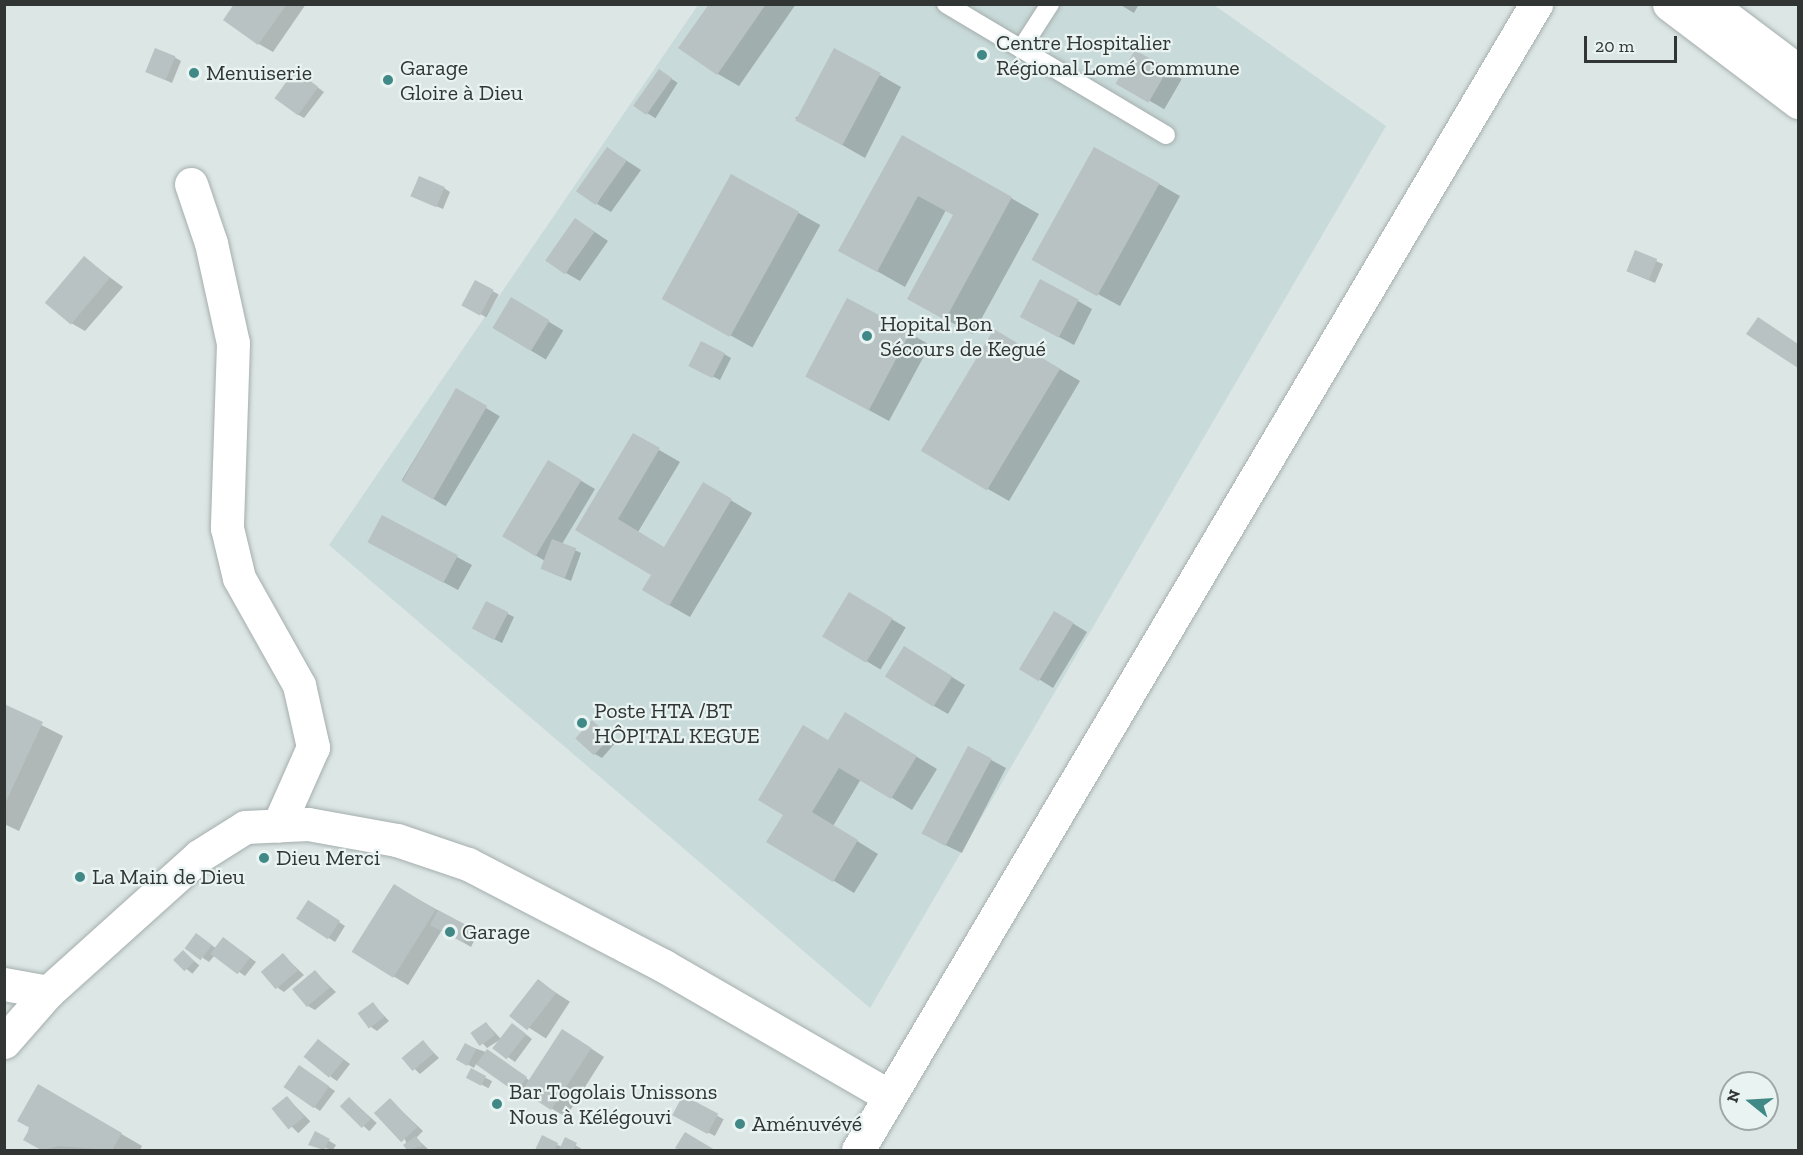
<!DOCTYPE html>
<html>
<head>
<meta charset="utf-8">
<style>
  body { margin:0 }
  #map { position:relative; width:1803px; height:1155px; overflow:hidden; background:#dce6e5; font-family:"Zilla Slab",serif }
  div>[style] { position:absolute }
  [style*='--x'] { left:calc(var(--x)*1px); top:calc(var(--y)*1px); width:calc(var(--w)*1px); rotate:calc(var(--a)*1deg) }
  .built>* { inset:0; background:#c8dad9 }
  .shadow>* { inset:0; background:#0003; transform-origin:0 0 }
  .building>* { inset:0; background:#b9c2c2; transform-origin:0 0 }
  .roads { filter:drop-shadow(0 0 2px #a4aead) drop-shadow(0 0 2px #a4aead) }
  .service>* { height:18px; margin:-9px; padding:0 9px; transform-origin:9px; border-radius:9px; background:#fff }
  .minor>* { height:33px; margin:-16.5px; padding:0 16.5px; transform-origin:16.5px; border-radius:16.5px; background:#fff }
  .secondary>* { height:33px; margin:-16.5px; padding:0 16.5px; transform-origin:16.5px; border-radius:16.5px; background:#fff }
  .dots>* { width:16px; height:16px; translate:-50% -50%; box-sizing:border-box; border:3px solid #e9f3f2; border-radius:50% }
  span { translate:-50% -50%; white-space:nowrap; text-align:center; line-height:1.15; -webkit-text-stroke:4.5px #e9f3f2; paint-order:stroke }
  .poi-label { font-size:22px; color:#313534 }
  .left { translate:0 -50%; text-align:left }
  .frame { position:absolute; inset:0; border:6px solid #313534; pointer-events:none }
  .north { position:absolute; left:1719px; top:1071px; width:60px; height:60px; box-sizing:border-box; background:#e9f3f2; border:2px solid #9fa7a6; border-radius:50%; rotate:288deg; font-size:16px; font-weight:700; line-height:24px; text-align:center; color:#313534 }
  .north::after { content:''; display:block; margin:auto; width:21px; height:27px; background:#418987; clip-path:polygon(50% 0,100% 100%,50% 72%,0 100%) }
  .scale { position:absolute; left:1584px; top:36px; width:93px; height:27px; box-sizing:border-box; border:3px solid #313534; border-top:0; padding-left:8px; font-size:18px; line-height:21px; white-space:nowrap; color:#313534; -webkit-text-stroke:4px #e9f3f2; paint-order:stroke }
</style>
</head>
<body>
<div id="map">
  <div class="built">
    <i style="clip-path:polygon(698px 5px,1214px 5px,1386px 126px,870px 1008px,329px 545px)"></i>
  </div>
  <div class="shadow">
    <i style="clip-path:polygon(236px 4px,306px 4px,273px 52px,259px 44px)"></i>
    <i style="clip-path:polygon(710px 4px,796px 4px,739px 86px,718px 74px)"></i>
    <i style="clip-path:polygon(1119px 4px,1139px 4px,1134px 13px)"></i>
    <i style="left:1135px;top:52px;width:54px;height:35px;rotate:30deg"></i>
    <i style="clip-path:polygon(174px 57px,181px 61px,172px 83px,154px 75px)"></i>
    <i style="left:659px;top:71px;width:22px;height:42px;rotate:32deg"></i>
    <i style="clip-path:polygon(880px 75px,901px 87px,865px 158px,795px 118px)"></i>
    <i style="clip-path:polygon(302px 76px,324px 92px,304px 118px,297px 114px)"></i>
    <i style="clip-path:polygon(903px 137px,1039px 214px,973px 334px,936px 314px,955px 215px,946px 210px,905px 287px,868px 266px)"></i>
    <i style="clip-path:polygon(621px 157px,641px 170px,611px 212px,597px 204px)"></i>
    <i style="left:732px;top:176px;width:101px;height:140px;rotate:29deg"></i>
    <i style="clip-path:polygon(1159px 184px,1180px 196px,1120px 306px,1055px 271px)"></i>
    <i style="clip-path:polygon(444px 188px,450px 192px,443px 209px,419px 199px)"></i>
    <i style="clip-path:polygon(589px 228px,608px 241px,580px 281px,566px 273px)"></i>
    <i style="clip-path:polygon(84px 258px,123px 287px,85px 331px,71px 323px)"></i>
    <i style="clip-path:polygon(1656px 261px,1663px 264px,1655px 283px,1634px 274px)"></i>
    <i style="left:476px;top:282px;width:26px;height:26px;rotate:29deg"></i>
    <i style="left:511px;top:299px;width:61px;height:34px;rotate:31deg"></i>
    <i style="clip-path:polygon(1078px 301px,1092px 309px,1074px 345px,1035px 324px)"></i>
    <i style="clip-path:polygon(995px 331px,1080px 381px,1009px 501px,988px 489px)"></i>
    <i style="clip-path:polygon(909px 333px,930px 345px,889px 421px,828px 388px)"></i>
    <i style="clip-path:polygon(724px 354px,731px 358px,720px 380px,698px 369px)"></i>
    <i style="left:456px;top:390px;width:51px;height:105px;rotate:31deg"></i>
    <i style="clip-path:polygon(633px 435px,680px 462px,638px 532px,665px 549px,704px 484px,752px 513px,690px 617px,669px 605px,653px 575px,577px 530px)"></i>
    <i style="clip-path:polygon(549px 462px,595px 489px,562px 544px,581px 553px,571px 581px,549px 572px,545px 561px,505px 537px)"></i>
    <i style="clip-path:polygon(382px 517px,472px 565px,458px 590px,383px 550px)"></i>
    <i style="left:850px;top:594px;width:65px;height:49px;rotate:31deg"></i>
    <i style="clip-path:polygon(486px 603px,514px 617px,502px 643px,480px 632px)"></i>
    <i style="clip-path:polygon(1069px 621px,1087px 632px,1053px 688px,1021px 668px)"></i>
    <i style="clip-path:polygon(918px 656px,965px 685px,948px 714px,934px 706px)"></i>
    <i style="clip-path:polygon(4px 706px,63px 736px,19px 831px,4px 824px)"></i>
    <i style="clip-path:polygon(592px 722px,617px 741px,602px 758px,595px 754px)"></i>
    <i style="clip-path:polygon(866px 726px,937px 769px,912px 810px,861px 779px,833px 826px,878px 854px,854px 893px,768px 841px)"></i>
    <i style="clip-path:polygon(969px 748px,1006px 768px,962px 853px,939px 842px)"></i>
    <i style="clip-path:polygon(409px 894px,478px 933px,471px 947px,442px 930px,408px 985px,353px 952px)"></i>
    <i style="clip-path:polygon(315px 906px,345px 926px,335px 942px,329px 938px)"></i>
    <i style="clip-path:polygon(203px 939px,217px 949px,230px 943px,256px 962px,245px 976px,215px 955px,209px 962px,203px 958px)"></i>
    <i style="left:183px;top:952px;width:21px;height:11px;rotate:39deg"></i>
    <i style="clip-path:polygon(283px 955px,304px 975px,284px 992px,278px 988px)"></i>
    <i style="clip-path:polygon(315px 972px,336px 992px,315px 1010px,308px 1006px)"></i>
    <i style="left:538px;top:981px;width:38px;height:44px;rotate:33deg"></i>
    <i style="clip-path:polygon(373px 1004px,389px 1021px,377px 1031px,371px 1027px)"></i>
    <i style="clip-path:polygon(486px 1023px,501px 1039px,487px 1048px,472px 1032px)"></i>
    <i style="clip-path:polygon(519px 1029px,532px 1039px,515px 1062px,495px 1048px)"></i>
    <i style="clip-path:polygon(577px 1039px,604px 1057px,566px 1117px,476px 1064px,474px 1068px,458px 1059px,466px 1045px,494px 1055px,530px 1081px)"></i>
    <i style="clip-path:polygon(423px 1042px,439px 1058px,420px 1074px,403px 1058px)"></i>
    <i style="clip-path:polygon(325px 1045px,350px 1064px,337px 1081px,331px 1077px)"></i>
    <i style="left:471px;top:1070px;width:24px;height:8px;rotate:28deg"></i>
    <i style="clip-path:polygon(306px 1071px,335px 1091px,320px 1111px,286px 1087px)"></i>
    <i style="clip-path:polygon(39px 1086px,142px 1146px,140px 1150px,44px 1150px,26px 1140px)"></i>
    <i style="left:287px;top:1098px;width:33px;height:17px;rotate:45deg"></i>
    <i style="left:684px;top:1098px;width:45px;height:19px;rotate:28deg"></i>
    <i style="left:350px;top:1099px;width:36px;height:11px;rotate:42deg"></i>
    <i style="clip-path:polygon(390px 1100px,423px 1131px,416px 1138px,429px 1150px,409px 1150px)"></i>
    <i style="clip-path:polygon(316px 1133px,336px 1145px,333px 1150px,310px 1144px)"></i>
    <i style="clip-path:polygon(542px 1137px,562px 1147px,566px 1140px,582px 1149px,536px 1150px)"></i>
  </div>
  <div class="building">
    <i style="clip-path:polygon(234px 4px,287px 4px,258px 45px,223px 20px)"></i>
    <i style="clip-path:polygon(709px 4px,766px 4px,717px 75px,678px 48px)"></i>
    <i style="left:155px;top:48px;width:22px;height:26px;rotate:22deg"></i>
    <i style="left:834px;top:48px;width:53px;height:82px;rotate:28deg"></i>
    <i style="left:1135px;top:50px;width:38px;height:39px;rotate:30deg"></i>
    <i style="left:659px;top:69px;width:16px;height:45px;rotate:35deg"></i>
    <i style="left:295px;top:70px;width:29px;height:35px;rotate:36deg"></i>
    <i style="clip-path:polygon(902px 135px,1012px 197px,945px 320px,907px 299px,953px 215px,918px 196px,877px 272px,838px 251px)"></i>
    <i style="left:607px;top:147px;width:24px;height:54px;rotate:35deg"></i>
    <i style="left:1094px;top:147px;width:75px;height:129px;rotate:29deg"></i>
    <i style="left:731px;top:174px;width:78px;height:143px;rotate:29deg"></i>
    <i style="left:419px;top:176px;width:28px;height:22px;rotate:23deg"></i>
    <i style="left:575px;top:218px;width:24px;height:52px;rotate:35deg"></i>
    <i style="left:1635px;top:250px;width:24px;height:23px;rotate:22deg"></i>
    <i style="left:84px;top:256px;width:34px;height:61px;rotate:40deg"></i>
    <i style="left:1040px;top:279px;width:44px;height:43px;rotate:28deg"></i>
    <i style="left:475px;top:280px;width:21px;height:29px;rotate:28deg"></i>
    <i style="left:511px;top:297px;width:45px;height:36px;rotate:31deg"></i>
    <i style="left:847px;top:298px;width:72px;height:89px;rotate:28deg"></i>
    <i style="clip-path:polygon(1758px 317px,1798px 344px,1798px 368px,1746px 334px)"></i>
    <i style="left:994px;top:329px;width:77px;height:142px;rotate:31deg"></i>
    <i style="left:701px;top:341px;width:27px;height:28px;rotate:27deg"></i>
    <i style="left:456px;top:388px;width:36px;height:108px;rotate:30deg"></i>
    <i style="clip-path:polygon(633px 433px,660px 448px,618px 519px,664px 547px,703px 482px,732px 499px,669px 606px,642px 590px,651px 575px,575px 530px)"></i>
    <i style="left:548px;top:460px;width:39px;height:89px;rotate:31deg"></i>
    <i style="left:382px;top:515px;width:86px;height:31px;rotate:28deg"></i>
    <i style="left:552px;top:539px;width:26px;height:32px;rotate:21deg"></i>
    <i style="left:849px;top:592px;width:51px;height:52px;rotate:31deg"></i>
    <i style="left:486px;top:601px;width:25px;height:31px;rotate:27deg"></i>
    <i style="left:1054px;top:611px;width:23px;height:68px;rotate:31deg"></i>
    <i style="left:904px;top:646px;width:57px;height:36px;rotate:32deg"></i>
    <i style="clip-path:polygon(4px 704px,43px 722px,4px 806px)"></i>
    <i style="clip-path:polygon(845px 712px,917px 756px,891px 799px,839px 768px,812px 812px,858px 840px,833px 882px,766px 842px,783px 815px,758px 800px,803px 725px,828px 740px)"></i>
    <i style="left:592px;top:720px;width:25px;height:25px;rotate:42deg"></i>
    <i style="left:968px;top:746px;width:27px;height:99px;rotate:28deg"></i>
    <i style="left:394px;top:884px;width:49px;height:80px;rotate:32deg"></i>
    <i style="left:308px;top:900px;width:38px;height:22px;rotate:33deg"></i>
    <i style="left:438px;top:910px;width:38px;height:17px;rotate:28deg"></i>
    <i style="left:196px;top:933px;width:20px;height:19px;rotate:37deg"></i>
    <i style="left:223px;top:937px;width:34px;height:21px;rotate:37deg"></i>
    <i style="left:183px;top:950px;width:16px;height:14px;rotate:45deg"></i>
    <i style="left:283px;top:953px;width:23px;height:29px;rotate:50deg"></i>
    <i style="left:315px;top:970px;width:23px;height:30px;rotate:50deg"></i>
    <i style="left:538px;top:979px;width:23px;height:47px;rotate:38deg"></i>
    <i style="left:373px;top:1002px;width:19px;height:19px;rotate:54deg"></i>
    <i style="left:486px;top:1022px;width:16px;height:19px;rotate:55deg"></i>
    <i style="left:512px;top:1023px;width:18px;height:32px;rotate:38deg"></i>
    <i style="left:562px;top:1029px;width:35px;height:74px;rotate:33deg"></i>
    <i style="left:318px;top:1039px;width:33px;height:23px;rotate:39deg"></i>
    <i style="left:423px;top:1040px;width:17px;height:28px;rotate:50deg"></i>
    <i style="left:465px;top:1043px;width:13px;height:19px;rotate:29deg"></i>
    <i style="left:487px;top:1049px;width:49px;height:19px;rotate:35deg"></i>
    <i style="left:299px;top:1065px;width:37px;height:27px;rotate:35deg"></i>
    <i style="left:471px;top:1068px;width:17px;height:11px;rotate:28deg"></i>
    <i style="clip-path:polygon(38px 1084px,122px 1133px,112px 1150px,59px 1146px,41px 1150px,23px 1140px,30px 1128px,17px 1121px)"></i>
    <i style="left:683px;top:1095px;width:40px;height:23px;rotate:28deg"></i>
    <i style="left:287px;top:1096px;width:27px;height:20px;rotate:51deg"></i>
    <i style="left:349px;top:1097px;width:31px;height:13px;rotate:45deg"></i>
    <i style="left:390px;top:1098px;width:40px;height:22px;rotate:47deg"></i>
    <i style="clip-path:polygon(315px 1131px,330px 1139px,324px 1150px,308px 1145px)"></i>
    <i style="clip-path:polygon(685px 1132px,715px 1150px,679px 1150px,675px 1148px)"></i>
    <i style="clip-path:polygon(542px 1135px,558px 1143px,554px 1150px,535px 1150px)"></i>
    <i style="clip-path:polygon(416px 1136px,423px 1146px,407px 1150px,403px 1145px)"></i>
    <i style="clip-path:polygon(565px 1137px,577px 1143px,573px 1150px,559px 1150px)"></i>
  </div>
  <div class="roads">
    <div class="service">
      <i style="--x:946;--y:4;--w:256;--a:30.8"></i>
      <i style="--x:1021;--y:49;--w:54;--a:-57.2"></i>
    </div>
    <div class="minor">
      <i style="--x:191;--y:184;--w:62;--a:71.3"></i>
      <i style="--x:211;--y:243;--w:102;--a:77.6"></i>
      <i style="--x:233;--y:343;--w:185;--a:91.9"></i>
      <i style="--x:227;--y:528;--w:51;--a:76.5"></i>
      <i style="--x:239;--y:578;--w:123;--a:60.7"></i>
      <i style="--x:299;--y:685;--w:64;--a:77.3"></i>
      <i style="--x:313;--y:747;--w:86;--a:113.9"></i>
      <i style="--x:4;--y:984;--w:45;--a:10.3"></i>
      <i style="--x:4;--y:1042;--w:67;--a:-48.7"></i>
      <i style="--x:48;--y:992;--w:203;--a:-42"></i>
      <i style="--x:199;--y:856;--w:54;--a:-32.2"></i>
      <i style="--x:245;--y:827;--w:63;--a:-2.7"></i>
      <i style="--x:308;--y:824;--w:90;--a:10.2"></i>
      <i style="--x:397;--y:840;--w:75;--a:18.7"></i>
      <i style="--x:468;--y:864;--w:221;--a:27.5"></i>
      <i style="--x:664;--y:966;--w:260;--a:30"></i>
    </div>
    <div class="secondary">
      <i style="--x:1669;--y:4;--w:162;--a:37.2"></i>
      <i style="--x:1709;--y:4;--w:111;--a:37"></i>
      <i style="--x:858;--y:1150;--w:1332;--a:-59.39"></i>
    </div>
  </div>
  <div class="dots">
    <i style="left:982px;top:55px;background:#418987"></i>
    <i style="left:194px;top:73px;background:#418987"></i>
    <i style="left:388px;top:80px;background:#418987"></i>
    <i style="left:867px;top:336px;background:#418987"></i>
    <i style="left:582px;top:723px;background:#418987"></i>
    <i style="left:264px;top:858px;background:#418987"></i>
    <i style="left:80px;top:877px;background:#418987"></i>
    <i style="left:450px;top:932px;background:#418987"></i>
    <i style="left:497px;top:1104px;background:#418987"></i>
    <i style="left:740px;top:1124px;background:#418987"></i>
  </div>
  <div class="poi-label">
    <span class="left" style="left:996px;top:55px">Centre Hospitalier<br>Régional Lomé Commune</span>
    <span class="left" style="left:400px;top:80px">Garage<br>Gloire à Dieu</span>
    <span class="left" style="left:206px;top:73px">Menuiserie</span>
    <span class="left" style="left:880px;top:336px">Hopital Bon<br>Sécours de Kegué</span>
    <span class="left" style="left:594px;top:723px">Poste HTA /BT<br>HÔPITAL KEGUE</span>
    <span class="left" style="left:276px;top:858px">Dieu Merci</span>
    <span class="left" style="left:92px;top:877px">La Main de Dieu</span>
    <span class="left" style="left:462px;top:932px">Garage</span>
    <span class="left" style="left:509px;top:1104px">Bar Togolais Unissons<br>Nous à Kélégouvi</span>
    <span class="left" style="left:752px;top:1124px">Aménuvévé</span>
  </div>
  <div class="frame"></div>
  <div class="north">N</div>
  <div class="scale">20 m</div>
</div>
</body>
</html>
